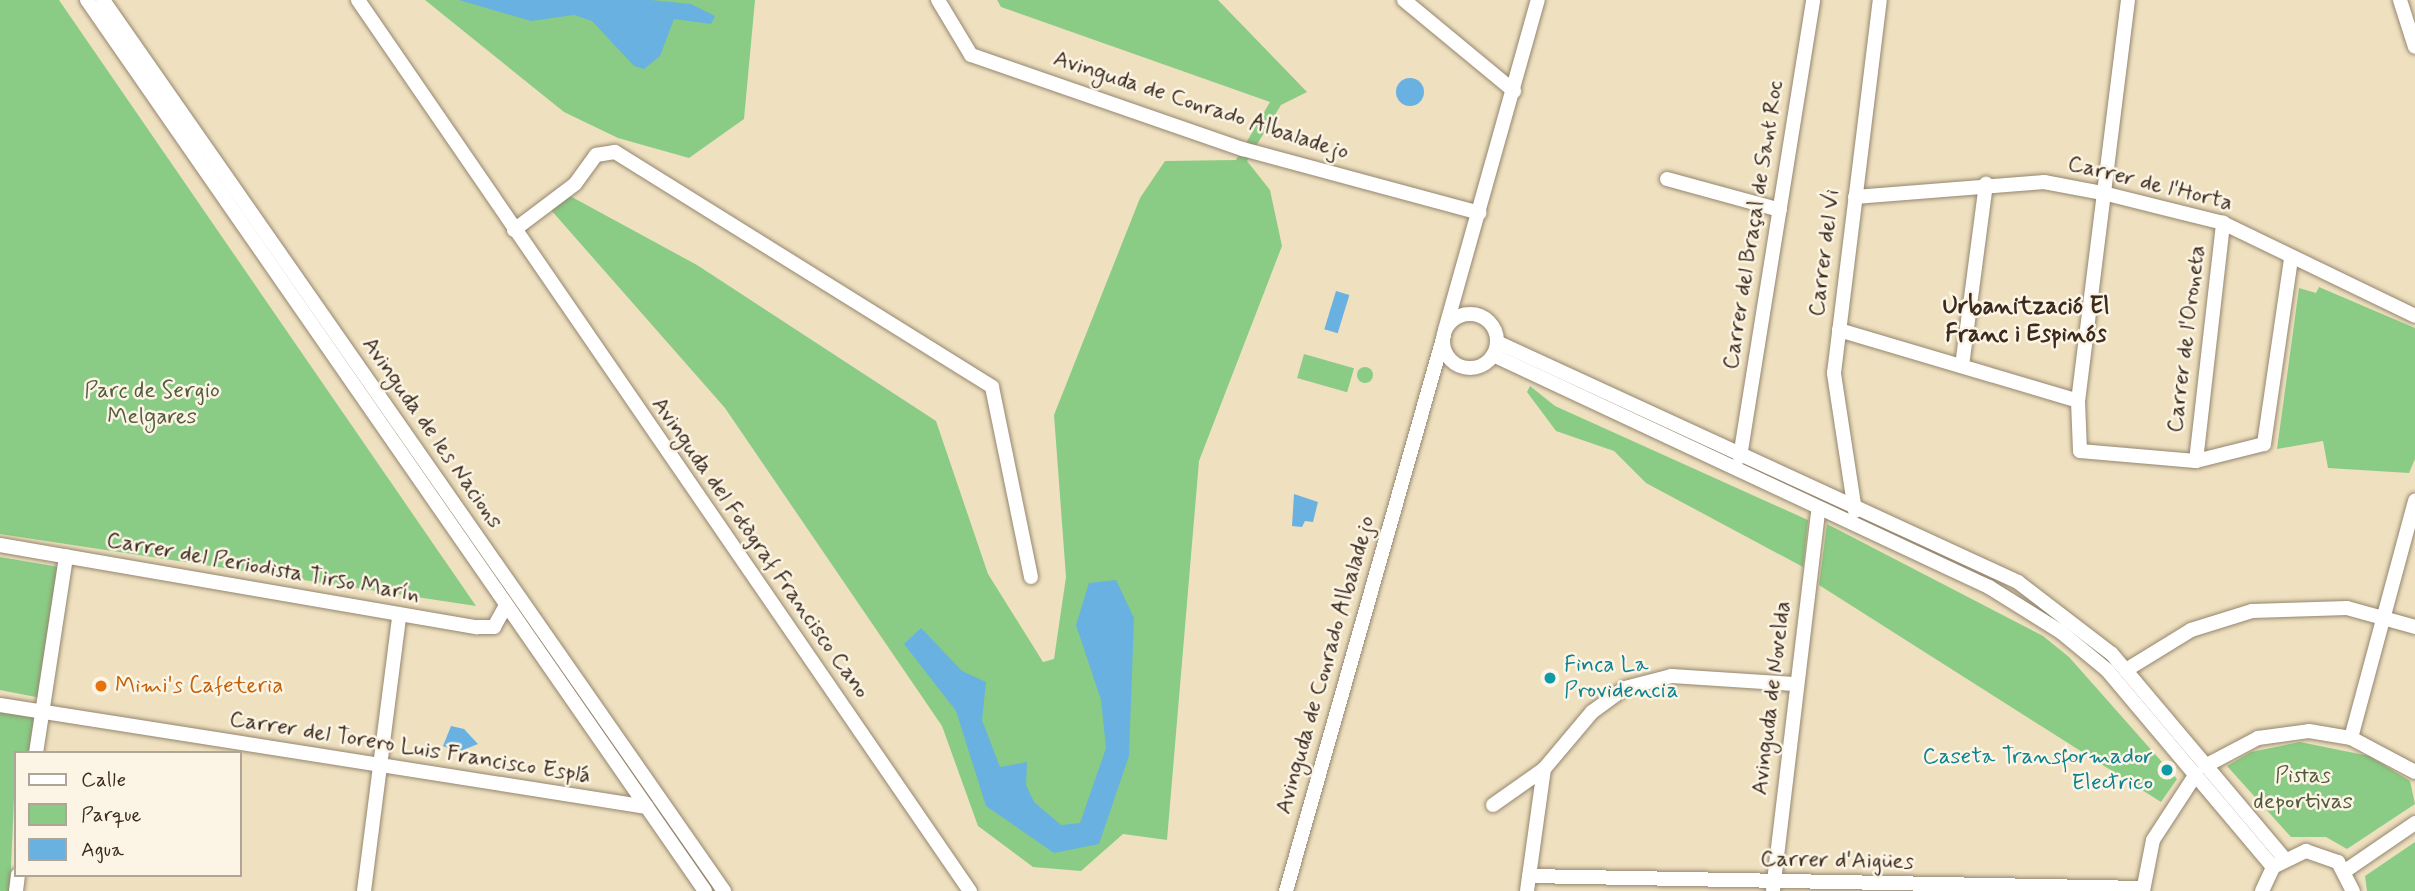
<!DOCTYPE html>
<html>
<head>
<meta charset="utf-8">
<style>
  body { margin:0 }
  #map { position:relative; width:2415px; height:891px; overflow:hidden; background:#efe1c0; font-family:Mynerve,sans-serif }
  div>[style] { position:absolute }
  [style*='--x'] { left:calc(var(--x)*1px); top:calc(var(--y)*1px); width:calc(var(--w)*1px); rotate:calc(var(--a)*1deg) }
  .green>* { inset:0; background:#8acc85; transform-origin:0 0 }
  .round { border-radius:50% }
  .water>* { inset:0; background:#69b1e0; transform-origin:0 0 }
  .roads { filter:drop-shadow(0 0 2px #95866f) drop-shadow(0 0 2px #95866f) }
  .minor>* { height:14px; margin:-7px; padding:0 7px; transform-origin:7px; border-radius:7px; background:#fff }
  .minor>.ring { margin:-7px; padding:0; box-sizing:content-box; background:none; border:14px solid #fff; border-radius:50% }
  .dots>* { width:19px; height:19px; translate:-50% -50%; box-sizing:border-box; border:4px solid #fcf5e5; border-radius:50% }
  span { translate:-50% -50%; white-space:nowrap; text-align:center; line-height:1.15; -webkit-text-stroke:5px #fcf5e5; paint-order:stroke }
  .street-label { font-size:23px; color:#3b2a1e }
  .park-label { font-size:23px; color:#535b3d }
  .culture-label { font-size:23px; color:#0d838f }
  .left { translate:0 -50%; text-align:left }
  .right { translate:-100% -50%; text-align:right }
  .food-label { font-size:23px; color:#c56008 }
  .neighbourhood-label { font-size:24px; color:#3b2a1e; font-weight:700 }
  .legend { position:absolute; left:14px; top:751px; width:228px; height:126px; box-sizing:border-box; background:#fcf5e5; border:2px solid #afa495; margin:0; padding:9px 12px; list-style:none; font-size:21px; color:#3b2a1e }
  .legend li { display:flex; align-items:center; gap:14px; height:35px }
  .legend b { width:35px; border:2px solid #afa495 }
</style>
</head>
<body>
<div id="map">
  <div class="green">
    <i style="clip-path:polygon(0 0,59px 0,476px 606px,0 534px)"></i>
    <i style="clip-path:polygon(425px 0,755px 0,744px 119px,689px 158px,618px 138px,564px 112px)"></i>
    <i style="clip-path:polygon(997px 0,1218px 0,1307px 92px,1281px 105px,1247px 161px,1270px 190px,1282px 246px,1199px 461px,1167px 840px,1123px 834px,1081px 871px,1033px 867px,978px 826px,942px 726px,725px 408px,551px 210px,570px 196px,697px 265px,936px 421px,988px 574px,1043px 662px,1054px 659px,1066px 577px,1054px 415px,1140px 198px,1165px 161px,1236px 160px,1270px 102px,1001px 7px)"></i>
    <i style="clip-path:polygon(2319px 287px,2415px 328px,2415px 459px,2409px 473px,2328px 468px,2323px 441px,2277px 449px,2299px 288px,2316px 293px)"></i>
    <i style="left:1304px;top:354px;width:52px;height:25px;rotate:16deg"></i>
    <i class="round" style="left:1357px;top:367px;width:16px;height:16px"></i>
    <i style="clip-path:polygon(1530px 386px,1555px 406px,1808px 520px,1803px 567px,1646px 483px,1614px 451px,1556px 431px,1527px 392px)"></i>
    <i style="clip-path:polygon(1827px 524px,2043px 636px,2069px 657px,2177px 779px,2161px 802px,1819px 585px)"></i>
    <i style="clip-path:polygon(0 557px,59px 567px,41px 698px,0 690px)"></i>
    <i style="clip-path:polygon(0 710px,34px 717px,29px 753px,16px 753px,10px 891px,0 891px)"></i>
    <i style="clip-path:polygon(2300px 742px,2369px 756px,2410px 781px,2415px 804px,2347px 849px,2326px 837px,2291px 837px,2227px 766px,2251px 752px)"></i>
    <i style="clip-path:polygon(2415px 842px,2415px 891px,2367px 891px,2365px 876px)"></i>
  </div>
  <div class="water">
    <i style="clip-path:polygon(459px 0,651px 0,691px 4px,715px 16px,711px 24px,674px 19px,660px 56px,644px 69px,634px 66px,592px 21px,574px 15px,531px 21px)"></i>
    <i class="round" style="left:1396px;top:78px;width:28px;height:28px"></i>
    <i style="left:1336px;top:291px;width:14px;height:40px;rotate:17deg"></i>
    <i style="clip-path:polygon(1294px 494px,1318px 502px,1313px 522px,1305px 521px,1302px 527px,1292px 526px)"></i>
    <i style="clip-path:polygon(1116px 580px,1134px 618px,1129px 756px,1099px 844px,1054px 853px,986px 806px,956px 711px,904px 644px,921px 628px,962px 671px,986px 682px,982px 720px,1000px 767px,1027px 762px,1026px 785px,1034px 802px,1061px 825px,1080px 823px,1106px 748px,1101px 700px,1076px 625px,1089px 583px)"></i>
    <i style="clip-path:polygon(451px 726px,464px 729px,478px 744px,458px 752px,443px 746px)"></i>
  </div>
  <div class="roads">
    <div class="minor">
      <i style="--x:87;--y:0;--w:1084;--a:55.25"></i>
      <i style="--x:103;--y:0;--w:1086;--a:55.12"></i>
      <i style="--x:358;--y:0;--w:1081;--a:55.52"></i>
      <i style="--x:938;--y:0;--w:64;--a:59"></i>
      <i style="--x:971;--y:55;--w:288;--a:19.1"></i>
      <i style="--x:1243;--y:149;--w:245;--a:15.1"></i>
      <i style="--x:1404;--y:0;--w:143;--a:39.6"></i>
      <i style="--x:2128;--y:0;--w:404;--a:97.1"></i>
      <i style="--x:2078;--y:401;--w:50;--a:87.7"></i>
      <i style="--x:2080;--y:451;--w:116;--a:4.9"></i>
      <i style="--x:2196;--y:461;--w:70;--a:-14"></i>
      <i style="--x:2264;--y:444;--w:188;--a:-81.7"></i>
      <i style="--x:2400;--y:0;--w:49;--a:72.3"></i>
      <i style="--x:1667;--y:179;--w:117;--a:15.3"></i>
      <i style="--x:1855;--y:197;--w:190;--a:-4.5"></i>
      <i style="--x:2044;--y:182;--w:64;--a:10.8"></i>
      <i style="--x:2107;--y:194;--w:120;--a:14"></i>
      <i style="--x:2223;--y:223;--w:213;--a:25.8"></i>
      <i style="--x:514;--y:230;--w:76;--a:-37"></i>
      <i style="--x:575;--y:184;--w:36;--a:-54"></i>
      <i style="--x:596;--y:155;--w:19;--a:-9"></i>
      <i style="--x:615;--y:152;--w:444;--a:31.9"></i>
      <i style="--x:992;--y:387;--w:194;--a:78.4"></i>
      <i class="ring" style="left:1443px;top:314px;width:40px;height:40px"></i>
      <i style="--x:1445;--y:330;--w:343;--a:-74.3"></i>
      <i style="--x:1839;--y:330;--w:249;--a:16.5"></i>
      <i style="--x:1497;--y:342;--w:574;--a:24.73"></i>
      <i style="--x:2018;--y:582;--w:118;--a:37.5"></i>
      <i style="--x:2112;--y:654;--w:267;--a:49.9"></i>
      <i style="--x:1493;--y:355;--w:548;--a:25.07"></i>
      <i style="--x:1989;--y:587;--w:85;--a:32"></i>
      <i style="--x:2061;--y:632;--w:60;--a:39.6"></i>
      <i style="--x:2107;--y:670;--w:258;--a:49.9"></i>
      <i style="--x:1962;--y:366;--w:184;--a:-82.5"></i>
      <i style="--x:1740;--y:457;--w:463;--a:-80.9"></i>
      <i style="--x:2196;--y:461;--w:240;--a:-83.5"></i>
      <i style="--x:1855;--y:511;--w:140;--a:-98.7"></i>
      <i style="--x:1834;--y:373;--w:376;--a:-83"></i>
      <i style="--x:0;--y:545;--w:484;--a:9.8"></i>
      <i style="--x:477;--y:627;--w:17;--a:0"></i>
      <i style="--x:494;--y:627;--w:23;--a:-61"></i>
      <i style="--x:2126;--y:670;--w:76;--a:-31.6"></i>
      <i style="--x:2191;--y:630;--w:64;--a:-17.3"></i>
      <i style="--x:2252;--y:611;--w:95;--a:-1.8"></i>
      <i style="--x:2347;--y:608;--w:71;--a:15.6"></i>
      <i style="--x:0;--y:705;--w:655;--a:8.96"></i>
      <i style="--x:2351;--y:738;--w:246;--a:-74.9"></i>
      <i style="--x:36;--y:753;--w:199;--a:-81.3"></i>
      <i style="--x:2207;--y:765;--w:58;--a:-27.9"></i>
      <i style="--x:2258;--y:738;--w:51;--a:-7.8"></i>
      <i style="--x:2309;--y:731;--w:43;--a:9.5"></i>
      <i style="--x:2351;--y:738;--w:72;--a:28"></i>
      <i style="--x:1493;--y:805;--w:62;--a:-35.2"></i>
      <i style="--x:2345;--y:871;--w:85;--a:-34.4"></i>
      <i style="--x:1529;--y:876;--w:614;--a:1.12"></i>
      <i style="--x:1773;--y:890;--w:383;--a:-83.2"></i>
      <i style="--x:16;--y:891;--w:16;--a:-83"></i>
      <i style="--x:364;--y:891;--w:276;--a:-82.7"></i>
      <i style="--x:1286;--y:891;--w:578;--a:-74.14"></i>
      <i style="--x:1527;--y:891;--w:123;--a:-82.1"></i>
      <i style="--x:1544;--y:769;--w:75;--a:-49.9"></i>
      <i style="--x:1592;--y:712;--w:41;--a:-36"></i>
      <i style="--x:1625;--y:688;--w:48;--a:-14.6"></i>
      <i style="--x:1671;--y:676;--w:124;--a:3.7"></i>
      <i style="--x:2143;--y:891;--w:52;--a:-78.9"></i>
      <i style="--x:2153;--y:840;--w:79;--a:-56.9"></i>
      <i style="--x:2262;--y:891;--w:26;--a:-65"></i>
      <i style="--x:2273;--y:867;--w:37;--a:-26"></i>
      <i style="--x:2306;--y:851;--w:34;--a:19"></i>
      <i style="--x:2338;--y:862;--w:33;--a:63"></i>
    </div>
  </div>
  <div class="dots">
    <i style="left:1550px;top:678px;background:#0f9aa8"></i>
    <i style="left:101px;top:686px;background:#e8710a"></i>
    <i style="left:2167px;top:770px;background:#0f9aa8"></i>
  </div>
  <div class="street-label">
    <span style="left:1201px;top:106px;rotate:18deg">Avinguda de Conrado Albaladejo</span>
    <span style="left:2150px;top:184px;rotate:14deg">Carrer de l'Horta</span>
    <span style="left:1754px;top:225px;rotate:-81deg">Carrer del Braçal de Sant Roc</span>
    <span style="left:1825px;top:253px;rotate:-83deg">Carrer del Vi</span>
    <span style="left:2187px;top:339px;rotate:-83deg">Carrer de l'Oroneta</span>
    <span style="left:432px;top:433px;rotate:55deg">Avinguda de les Nacions</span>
    <span style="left:760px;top:548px;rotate:55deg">Avinguda del Fotògraf Francisco Cano</span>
    <span style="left:263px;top:568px;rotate:10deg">Carrer del Periodista Tirso Marín</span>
    <span style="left:1326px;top:665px;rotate:-74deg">Avinguda de Conrado Albaladejo</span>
    <span style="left:1772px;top:698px;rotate:-83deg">Avinguda de Novelda</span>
    <span style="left:410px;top:748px;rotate:9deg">Carrer del Torero Luis Francisco Esplá</span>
    <span style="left:1837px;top:861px;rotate:1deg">Carrer d'Aigües</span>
  </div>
  <div class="park-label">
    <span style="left:152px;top:404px">Parc de Sergio<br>Melgares</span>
    <span style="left:2303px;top:789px">Pistas<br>deportivas</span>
  </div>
  <div class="culture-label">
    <span class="left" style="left:1564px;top:678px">Finca La<br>Providencia</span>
    <span class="right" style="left:2153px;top:770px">Caseta Transformador<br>Electrico</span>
  </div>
  <div class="food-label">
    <span class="left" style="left:115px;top:686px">Mimi's Cafeteria</span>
  </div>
  <div class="neighbourhood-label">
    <span style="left:2026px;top:321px">Urbanització El<br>Franc i Espinós</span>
  </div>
  <ul class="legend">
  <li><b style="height:9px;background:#fff"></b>Calle</li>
  <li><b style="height:19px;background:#8acc85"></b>Parque</li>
  <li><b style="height:19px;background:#69b1e0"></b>Agua</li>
  </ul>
</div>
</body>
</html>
